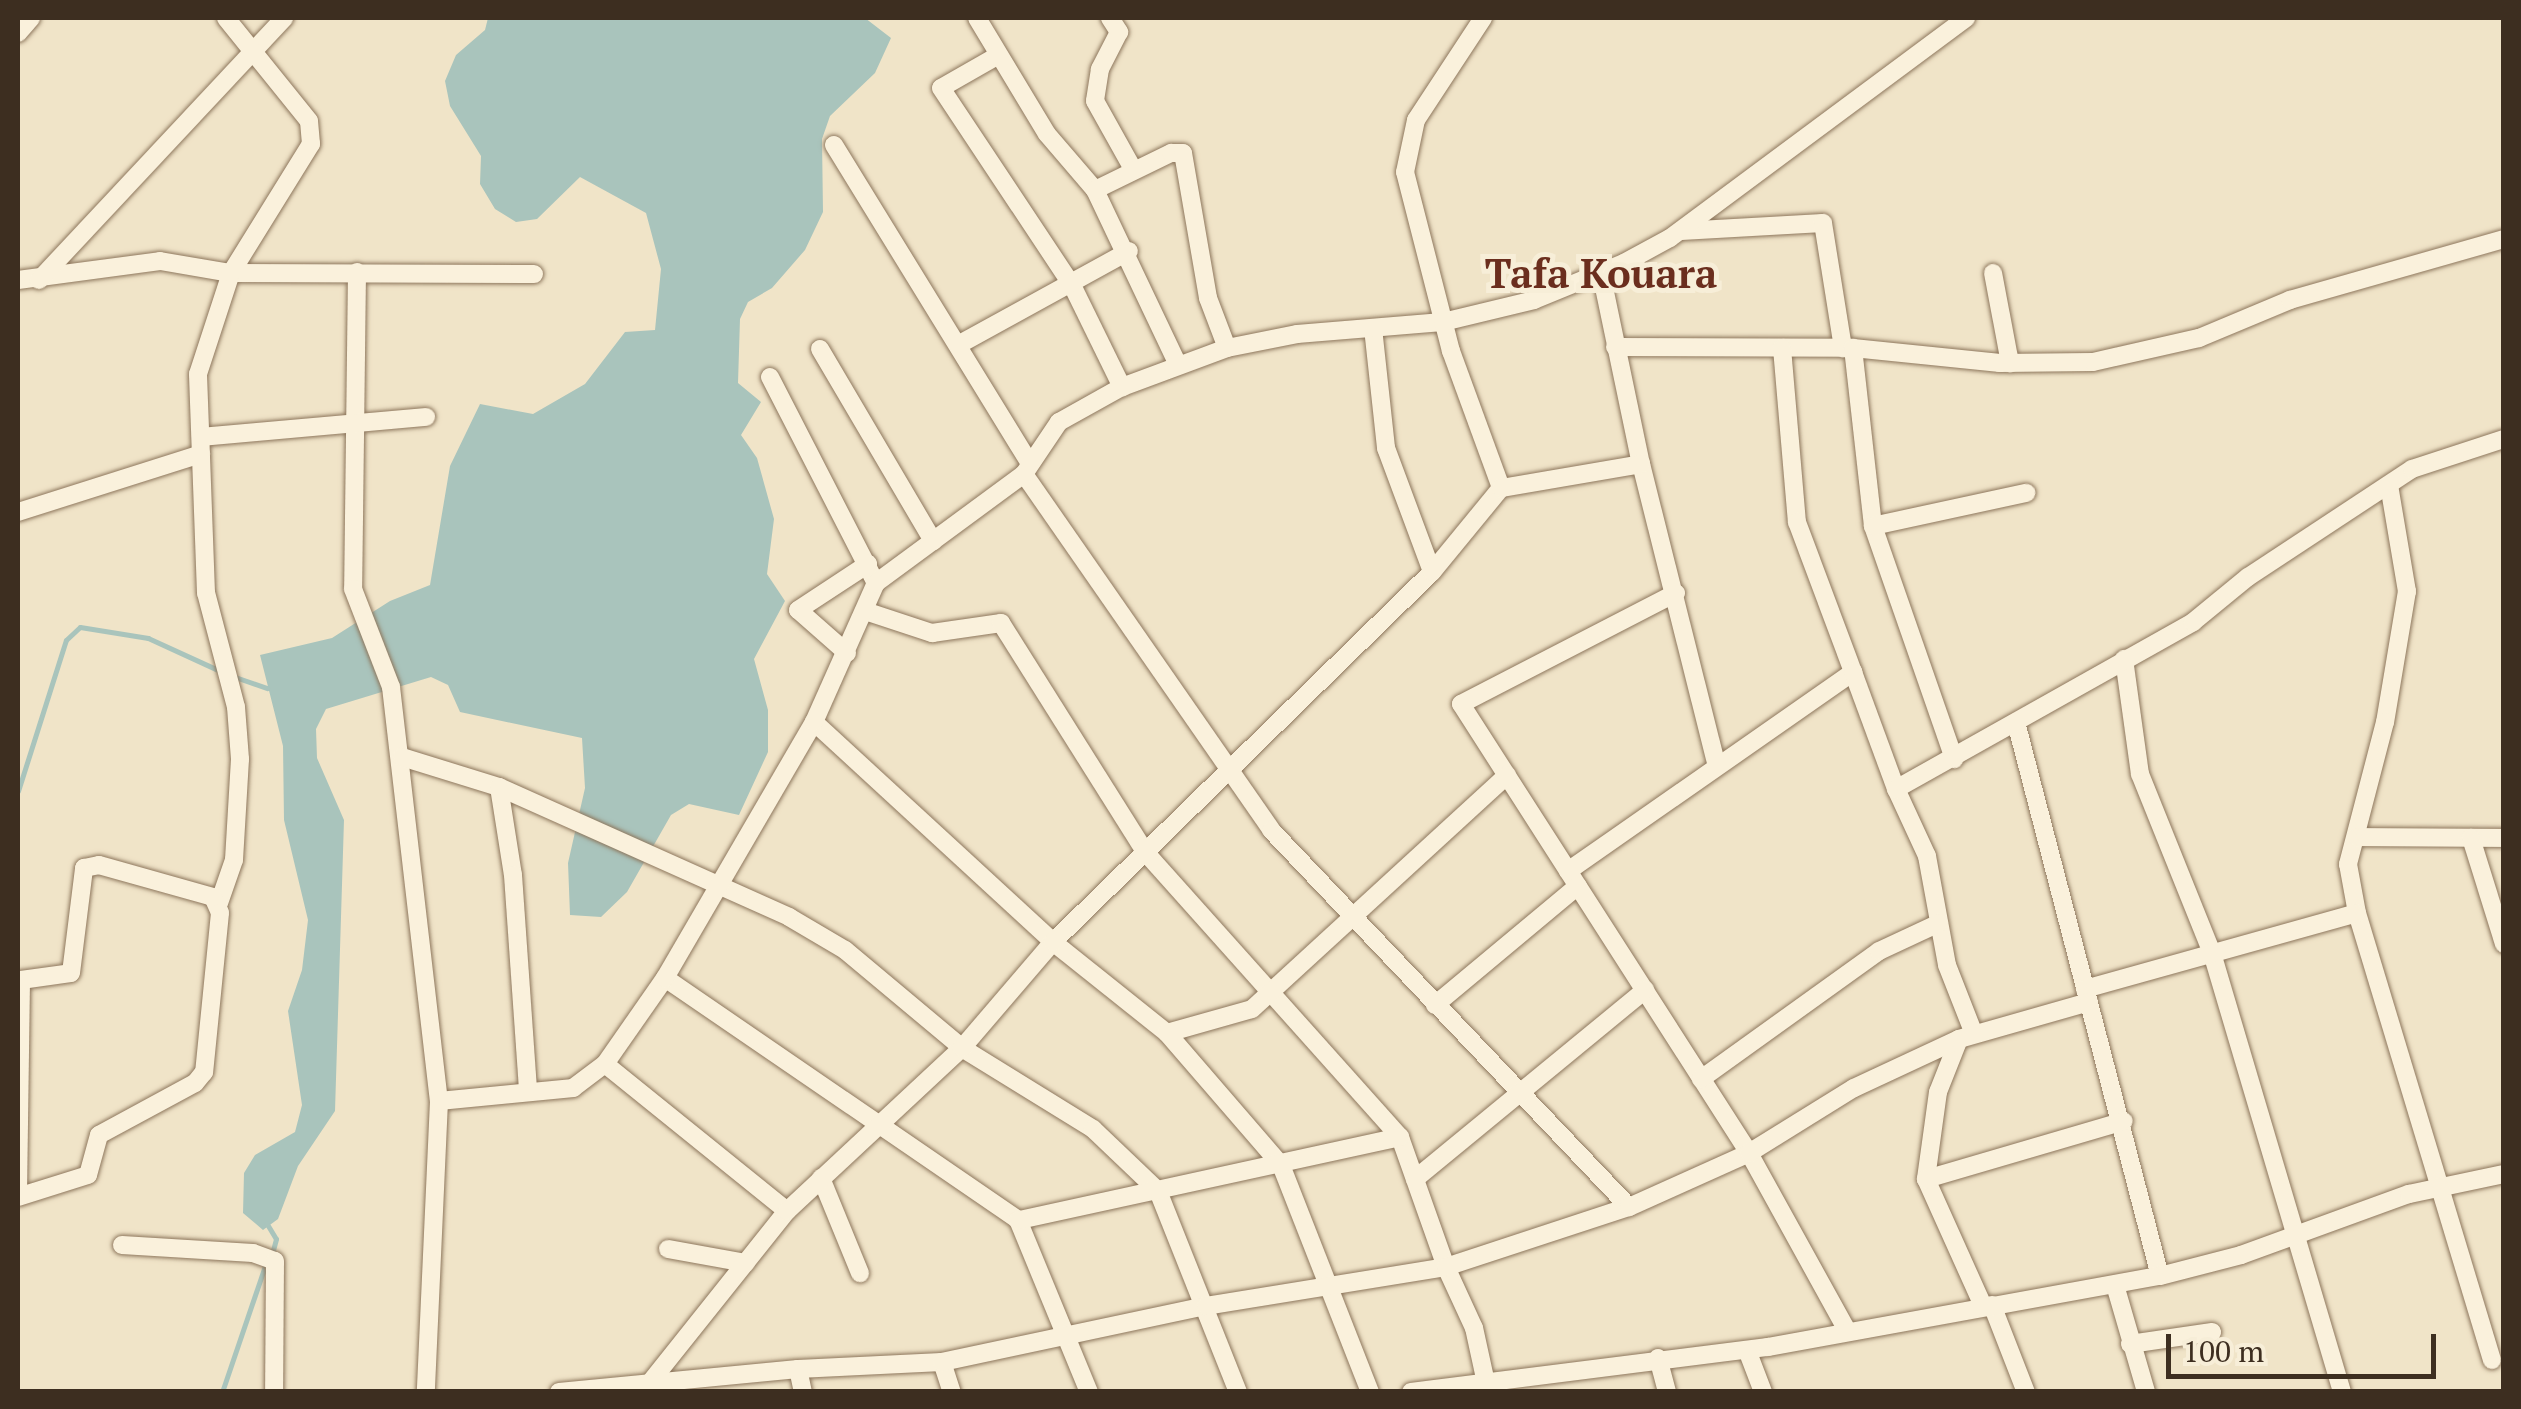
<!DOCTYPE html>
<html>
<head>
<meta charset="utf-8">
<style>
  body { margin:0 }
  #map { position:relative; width:2521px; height:1409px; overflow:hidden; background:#f0e4c8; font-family:"PT Serif",serif }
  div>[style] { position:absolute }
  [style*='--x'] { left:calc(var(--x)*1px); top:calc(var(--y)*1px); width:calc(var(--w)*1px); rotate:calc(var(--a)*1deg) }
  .water>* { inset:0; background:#a9c4bc }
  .stream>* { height:5px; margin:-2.5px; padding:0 2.5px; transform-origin:2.5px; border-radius:2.5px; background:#a9c4bc }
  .roads { filter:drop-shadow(0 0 2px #8d765c) drop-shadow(0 0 2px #8d765c) }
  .street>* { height:18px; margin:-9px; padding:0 9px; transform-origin:9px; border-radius:9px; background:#faf1dc }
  span { translate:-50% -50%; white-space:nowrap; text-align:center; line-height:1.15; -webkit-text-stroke:10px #f7eed8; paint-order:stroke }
  .quarter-label { font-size:40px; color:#6b2e1e; font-weight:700 }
  .frame { position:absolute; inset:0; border:20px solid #3d2e20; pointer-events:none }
  .scale { position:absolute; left:2166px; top:1334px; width:270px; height:45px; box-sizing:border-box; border:5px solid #3d2e20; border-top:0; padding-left:12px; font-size:30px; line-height:35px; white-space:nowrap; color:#3d2e20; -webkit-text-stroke:8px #f7eed8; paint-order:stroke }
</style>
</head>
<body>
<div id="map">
  <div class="water">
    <i style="clip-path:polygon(488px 18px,865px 18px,891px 38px,875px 73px,830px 116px,822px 139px,823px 212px,805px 250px,772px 288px,748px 302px,740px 319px,738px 383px,761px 402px,741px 435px,757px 458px,774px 519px,767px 574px,785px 601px,754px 659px,768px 710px,768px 752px,739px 815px,689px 804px,671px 815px,627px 892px,601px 917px,570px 915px,568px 863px,585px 788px,582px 738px,460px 712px,448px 685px,431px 677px,326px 709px,316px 729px,317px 758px,344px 820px,335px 1111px,298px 1166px,278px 1219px,263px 1230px,243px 1213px,244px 1173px,255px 1155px,295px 1132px,302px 1105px,288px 1011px,302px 970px,308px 920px,284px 820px,283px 746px,260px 655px,332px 638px,390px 601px,430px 585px,450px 466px,480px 404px,533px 414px,585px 384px,625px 332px,655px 330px,661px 269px,646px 213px,580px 177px,537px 219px,516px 222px,495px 209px,480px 184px,481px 156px,450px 106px,445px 81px,456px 55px,485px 30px)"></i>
  </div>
  <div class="stream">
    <i style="--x:235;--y:677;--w:34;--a:19"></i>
    <i style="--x:18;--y:791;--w:158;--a:-72.4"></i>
    <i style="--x:66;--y:640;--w:19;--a:-43"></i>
    <i style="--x:80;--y:627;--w:69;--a:9.2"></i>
    <i style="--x:148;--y:638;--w:79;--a:24.6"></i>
    <i style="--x:267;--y:1224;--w:17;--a:59"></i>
    <i style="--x:276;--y:1239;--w:16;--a:105"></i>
    <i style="--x:222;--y:1392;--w:136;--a:-71.2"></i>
  </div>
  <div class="roads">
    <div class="street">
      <i style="--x:977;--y:18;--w:135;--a:58.9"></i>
      <i style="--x:1047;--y:134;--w:74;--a:49.4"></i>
      <i style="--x:1095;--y:190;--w:191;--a:64.6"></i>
      <i style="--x:1110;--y:18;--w:17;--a:57"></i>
      <i style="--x:1119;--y:32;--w:42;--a:117.2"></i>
      <i style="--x:1100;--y:69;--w:32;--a:99"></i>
      <i style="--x:1095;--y:101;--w:78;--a:60.8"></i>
      <i style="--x:1483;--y:18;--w:122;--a:123.3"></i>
      <i style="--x:1416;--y:120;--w:53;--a:101.9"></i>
      <i style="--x:1405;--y:172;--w:185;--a:75.6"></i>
      <i style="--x:1451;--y:351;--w:146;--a:69.9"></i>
      <i style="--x:18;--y:33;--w:20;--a:-49"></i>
      <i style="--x:997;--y:56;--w:64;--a:150.3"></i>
      <i style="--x:941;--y:88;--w:237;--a:56.4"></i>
      <i style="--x:1072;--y:285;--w:114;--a:63.9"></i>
      <i style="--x:834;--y:145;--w:372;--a:58.4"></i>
      <i style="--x:1095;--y:190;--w:85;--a:-26"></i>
      <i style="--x:1171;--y:153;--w:12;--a:0"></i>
      <i style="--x:1183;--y:153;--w:147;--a:80.2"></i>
      <i style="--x:1208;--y:298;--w:53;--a:69.2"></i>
      <i style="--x:1681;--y:231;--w:142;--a:-3.2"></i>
      <i style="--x:1823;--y:223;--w:127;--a:80.9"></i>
      <i style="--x:357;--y:272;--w:317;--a:90.7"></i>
      <i style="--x:353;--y:589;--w:105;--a:68.8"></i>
      <i style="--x:391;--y:687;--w:417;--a:83.4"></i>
      <i style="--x:439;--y:1101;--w:291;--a:92.6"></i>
      <i style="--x:1601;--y:273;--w:195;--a:78.2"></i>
      <i style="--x:1641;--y:464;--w:308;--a:75.9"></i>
      <i style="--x:1993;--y:273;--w:92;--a:79.3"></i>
      <i style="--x:18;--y:280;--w:143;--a:-7.6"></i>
      <i style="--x:160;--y:261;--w:72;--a:9.6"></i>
      <i style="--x:231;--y:273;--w:303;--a:0.2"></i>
      <i style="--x:39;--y:280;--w:359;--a:-46.9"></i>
      <i style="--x:1373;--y:328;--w:121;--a:83.8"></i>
      <i style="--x:1386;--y:448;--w:132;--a:69.6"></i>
      <i style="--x:958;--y:345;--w:195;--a:-28.8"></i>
      <i style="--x:1615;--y:347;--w:238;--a:0.2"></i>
      <i style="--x:1853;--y:348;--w:148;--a:5.8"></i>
      <i style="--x:2000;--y:363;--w:93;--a:-0.6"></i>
      <i style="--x:2093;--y:362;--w:109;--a:-12.8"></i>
      <i style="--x:2199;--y:338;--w:99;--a:-22.7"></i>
      <i style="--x:2290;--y:300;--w:223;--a:-15.9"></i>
      <i style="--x:1782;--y:348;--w:175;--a:85.1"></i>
      <i style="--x:1797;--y:522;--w:160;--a:69.5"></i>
      <i style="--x:1853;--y:348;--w:179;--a:83.6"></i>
      <i style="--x:1873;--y:526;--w:247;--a:70.8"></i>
      <i style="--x:820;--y:349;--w:223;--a:59.5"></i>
      <i style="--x:770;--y:377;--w:232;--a:62.8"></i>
      <i style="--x:201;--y:437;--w:226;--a:-5.1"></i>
      <i style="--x:1024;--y:474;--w:433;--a:55.2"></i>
      <i style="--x:1271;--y:830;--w:520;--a:46.48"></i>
      <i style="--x:2389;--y:485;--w:108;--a:80.4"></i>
      <i style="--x:2407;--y:591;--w:133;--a:99.5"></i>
      <i style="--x:2385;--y:722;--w:147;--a:104.6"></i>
      <i style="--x:2348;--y:864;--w:50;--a:79.6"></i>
      <i style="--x:2357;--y:913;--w:467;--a:73.2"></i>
      <i style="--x:18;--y:512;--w:192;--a:-17.6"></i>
      <i style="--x:1873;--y:526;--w:157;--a:-12.2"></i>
      <i style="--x:1676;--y:593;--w:242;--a:152.7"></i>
      <i style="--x:1461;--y:704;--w:533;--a:57.32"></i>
      <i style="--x:1749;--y:1153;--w:201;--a:61.1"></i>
      <i style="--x:865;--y:611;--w:71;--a:18.2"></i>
      <i style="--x:932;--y:633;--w:70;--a:-8.2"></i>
      <i style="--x:1001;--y:623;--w:272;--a:57.8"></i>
      <i style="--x:1146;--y:853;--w:381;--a:48.2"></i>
      <i style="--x:847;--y:653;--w:65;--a:-138.7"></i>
      <i style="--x:798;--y:610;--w:84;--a:-33.3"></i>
      <i style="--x:2124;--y:659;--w:116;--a:82.1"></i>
      <i style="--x:2140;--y:774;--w:193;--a:68.1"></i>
      <i style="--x:2212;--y:953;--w:458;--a:73.5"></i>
      <i style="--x:814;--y:722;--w:325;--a:42.6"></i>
      <i style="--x:1053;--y:942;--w:146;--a:38.6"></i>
      <i style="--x:1167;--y:1033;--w:174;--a:49.2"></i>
      <i style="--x:1281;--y:1165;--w:244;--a:68.6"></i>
      <i style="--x:2017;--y:726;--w:568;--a:75.43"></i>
      <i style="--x:402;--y:757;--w:102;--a:17.2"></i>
      <i style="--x:499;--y:787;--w:318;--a:24.1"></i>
      <i style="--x:789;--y:917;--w:65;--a:30.5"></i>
      <i style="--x:845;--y:950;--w:153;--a:39.9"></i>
      <i style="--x:962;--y:1048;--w:154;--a:31.7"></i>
      <i style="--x:1093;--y:1129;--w:90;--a:43.6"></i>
      <i style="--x:1158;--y:1191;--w:216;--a:68.3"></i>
      <i style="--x:499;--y:787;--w:89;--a:81"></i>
      <i style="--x:513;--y:875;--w:217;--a:86"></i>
      <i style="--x:2357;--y:837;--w:147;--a:0.4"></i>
      <i style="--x:2471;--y:838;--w:111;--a:72.7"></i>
      <i style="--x:1568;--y:871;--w:348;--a:-34.9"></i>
      <i style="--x:1853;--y:672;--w:125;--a:69.8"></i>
      <i style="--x:219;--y:903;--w:46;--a:-70.8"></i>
      <i style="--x:234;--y:860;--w:101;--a:-86.6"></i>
      <i style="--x:240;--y:759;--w:52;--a:-94.4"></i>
      <i style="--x:236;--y:707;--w:118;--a:-104.7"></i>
      <i style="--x:206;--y:593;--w:219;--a:-92.1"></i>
      <i style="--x:198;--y:374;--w:106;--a:-71.9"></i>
      <i style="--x:231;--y:273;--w:152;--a:-58.2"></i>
      <i style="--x:311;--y:144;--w:23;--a:-95"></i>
      <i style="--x:309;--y:121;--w:132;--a:-128.9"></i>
      <i style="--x:665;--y:978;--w:428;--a:34.4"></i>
      <i style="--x:1018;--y:1220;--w:186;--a:67.6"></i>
      <i style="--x:2085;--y:989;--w:282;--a:-15.6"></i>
      <i style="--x:1435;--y:1005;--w:186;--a:-39.8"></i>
      <i style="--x:1167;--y:1033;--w:88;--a:-15.8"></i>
      <i style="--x:1252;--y:1009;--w:346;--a:-42.5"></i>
      <i style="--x:1974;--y:1034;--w:74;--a:-111.4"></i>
      <i style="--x:1947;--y:965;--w:111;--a:-100.4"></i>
      <i style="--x:1927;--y:856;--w:74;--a:-114.8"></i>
      <i style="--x:1896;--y:789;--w:341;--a:-29.3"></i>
      <i style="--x:2193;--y:622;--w:71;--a:-39.3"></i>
      <i style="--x:2248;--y:577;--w:196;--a:-33.4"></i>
      <i style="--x:2412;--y:469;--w:97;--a:-18.1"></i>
      <i style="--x:1959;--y:1039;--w:57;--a:111.6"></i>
      <i style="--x:1938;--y:1092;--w:88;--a:97.9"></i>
      <i style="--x:1926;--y:1179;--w:139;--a:65.8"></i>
      <i style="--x:605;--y:1064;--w:234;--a:38.9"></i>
      <i style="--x:1701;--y:1079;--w:219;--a:-35.7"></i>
      <i style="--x:1879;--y:951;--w:66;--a:-25"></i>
      <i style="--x:439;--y:1101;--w:135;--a:-5.5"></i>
      <i style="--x:573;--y:1088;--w:40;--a:-37"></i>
      <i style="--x:605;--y:1064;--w:105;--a:-55.1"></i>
      <i style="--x:665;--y:978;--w:296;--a:-59.8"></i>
      <i style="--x:814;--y:722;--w:152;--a:-66"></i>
      <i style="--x:876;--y:583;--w:184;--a:-36.4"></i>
      <i style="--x:1024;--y:474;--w:63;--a:-56.1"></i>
      <i style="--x:1059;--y:422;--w:72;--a:-29.1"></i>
      <i style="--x:1122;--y:387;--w:112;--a:-20.4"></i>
      <i style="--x:1227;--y:348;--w:71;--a:-11.3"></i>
      <i style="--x:1297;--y:334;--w:146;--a:-4.7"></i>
      <i style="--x:1443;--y:322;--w:94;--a:-13.6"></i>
      <i style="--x:1534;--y:300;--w:97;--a:-22.3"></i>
      <i style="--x:1624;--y:263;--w:52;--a:-28.5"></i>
      <i style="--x:1670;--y:238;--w:369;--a:-36.6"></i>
      <i style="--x:821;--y:1178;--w:103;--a:67.7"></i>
      <i style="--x:1415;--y:1179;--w:298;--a:-39.4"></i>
      <i style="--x:1926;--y:1179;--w:206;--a:-16.3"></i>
      <i style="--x:18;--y:1195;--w:215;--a:-89.2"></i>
      <i style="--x:21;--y:980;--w:50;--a:-8"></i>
      <i style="--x:71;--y:973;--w:106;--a:-82.9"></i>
      <i style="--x:84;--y:868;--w:15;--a:-11"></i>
      <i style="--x:99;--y:865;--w:118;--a:15.7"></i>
      <i style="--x:213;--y:897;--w:17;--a:66"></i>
      <i style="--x:220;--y:913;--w:160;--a:95.7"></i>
      <i style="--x:204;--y:1072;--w:14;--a:129"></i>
      <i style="--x:195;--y:1083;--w:109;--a:151.6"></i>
      <i style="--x:99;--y:1135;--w:41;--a:105.4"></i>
      <i style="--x:88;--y:1175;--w:73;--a:162.6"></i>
      <i style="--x:122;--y:1245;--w:131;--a:3.5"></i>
      <i style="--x:253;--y:1253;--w:23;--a:20"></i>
      <i style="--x:275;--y:1261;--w:131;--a:90.4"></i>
      <i style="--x:668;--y:1249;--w:79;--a:10.2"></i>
      <i style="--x:2115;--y:1285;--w:111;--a:73.8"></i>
      <i style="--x:1992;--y:1305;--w:93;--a:68.7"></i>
      <i style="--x:2130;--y:1344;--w:83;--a:-8.3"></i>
      <i style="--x:1747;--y:1350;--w:45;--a:69.1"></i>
      <i style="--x:1658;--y:1358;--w:35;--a:75"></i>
      <i style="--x:942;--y:1362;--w:32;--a:72"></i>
      <i style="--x:798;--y:1369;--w:144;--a:-2.8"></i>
      <i style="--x:942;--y:1362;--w:270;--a:-12"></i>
      <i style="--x:1206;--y:1306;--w:243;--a:-9.2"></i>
      <i style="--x:1446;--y:1267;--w:138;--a:-109.5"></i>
      <i style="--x:1400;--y:1137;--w:391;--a:167.7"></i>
      <i style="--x:648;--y:1385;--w:223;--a:-51.4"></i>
      <i style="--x:787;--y:1211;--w:239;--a:-43"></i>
      <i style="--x:962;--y:1048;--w:140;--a:-49.4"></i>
      <i style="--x:1053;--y:942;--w:530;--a:-44.31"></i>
      <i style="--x:1432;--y:572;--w:109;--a:-50.6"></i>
      <i style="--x:1501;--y:488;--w:142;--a:-9.7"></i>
      <i style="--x:559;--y:1392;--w:240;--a:-5.5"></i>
      <i style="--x:798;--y:1369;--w:24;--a:78"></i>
      <i style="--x:1411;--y:1392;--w:360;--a:-7.2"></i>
      <i style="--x:1768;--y:1347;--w:398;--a:-10.3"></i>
      <i style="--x:2160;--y:1276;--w:84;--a:-14.5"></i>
      <i style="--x:2241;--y:1255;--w:179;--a:-20"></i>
      <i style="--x:2409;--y:1194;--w:97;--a:-11.9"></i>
      <i style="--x:1488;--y:1392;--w:66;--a:-102.3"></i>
      <i style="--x:1474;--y:1328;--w:67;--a:-114.7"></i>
      <i style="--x:1446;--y:1267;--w:193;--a:-18.2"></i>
      <i style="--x:1629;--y:1207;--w:132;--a:-24.2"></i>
      <i style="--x:1749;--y:1153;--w:123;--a:-31.8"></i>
      <i style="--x:1854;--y:1088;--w:116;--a:-25"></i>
      <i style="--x:1959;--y:1039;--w:135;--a:-15.9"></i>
    </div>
  </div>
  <div class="quarter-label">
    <span style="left:1601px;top:273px">Tafa Kouara</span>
  </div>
  <div class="frame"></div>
  <div class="scale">100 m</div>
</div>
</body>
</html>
